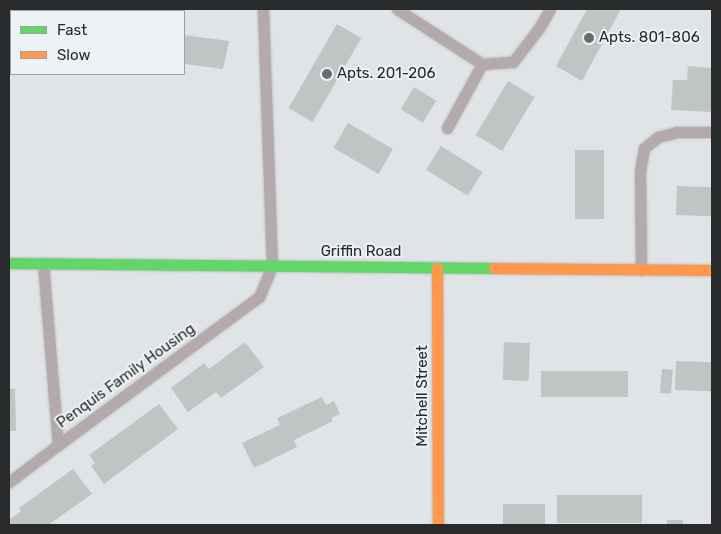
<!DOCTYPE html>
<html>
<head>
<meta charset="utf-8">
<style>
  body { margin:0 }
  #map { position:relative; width:721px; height:534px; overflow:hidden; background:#e1e4e6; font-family:Rubik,sans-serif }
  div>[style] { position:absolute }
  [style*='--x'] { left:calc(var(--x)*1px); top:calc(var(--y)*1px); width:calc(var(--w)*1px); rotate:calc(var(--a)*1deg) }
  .building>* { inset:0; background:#c1c4c5; transform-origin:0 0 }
  .roads { filter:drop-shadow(0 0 1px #bdbfc0) drop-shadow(0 0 1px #bdbfc0) }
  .lane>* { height:11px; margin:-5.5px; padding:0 5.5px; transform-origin:5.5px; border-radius:5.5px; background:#b4aaab }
  .fast>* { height:11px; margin:-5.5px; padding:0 5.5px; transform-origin:5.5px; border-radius:5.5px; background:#63d668 }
  .slow>* { height:11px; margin:-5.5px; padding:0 5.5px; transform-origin:5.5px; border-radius:5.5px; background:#ff974d }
  .dots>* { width:14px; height:14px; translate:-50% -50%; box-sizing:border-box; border:2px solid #eef2f5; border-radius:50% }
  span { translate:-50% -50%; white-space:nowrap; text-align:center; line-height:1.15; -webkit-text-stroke:4px #eef2f5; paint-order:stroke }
  .poi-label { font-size:15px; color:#282a2b }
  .left { translate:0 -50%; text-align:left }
  .street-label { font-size:15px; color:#282a2b }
  .frame { position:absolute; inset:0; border:10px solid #282a2b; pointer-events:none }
  .legend { position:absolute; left:10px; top:10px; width:175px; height:65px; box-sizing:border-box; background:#eef2f5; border:1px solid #9fa2a4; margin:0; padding:6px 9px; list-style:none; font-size:15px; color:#282a2b }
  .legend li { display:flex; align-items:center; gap:10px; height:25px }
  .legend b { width:25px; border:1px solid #9fa2a4 }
</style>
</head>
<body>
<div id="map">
  <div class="building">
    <i style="left:42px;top:9px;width:31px;height:2px"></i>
    <i style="clip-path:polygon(587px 9px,621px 9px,582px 81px,556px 66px)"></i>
    <i style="left:337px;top:24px;width:28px;height:97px;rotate:30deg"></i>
    <i style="clip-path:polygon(184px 35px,229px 41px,223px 69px,184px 64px)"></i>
    <i style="clip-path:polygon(688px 66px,711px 68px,712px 112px,671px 110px,673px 80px,687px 80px)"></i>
    <i style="left:508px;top:81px;width:31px;height:63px;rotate:31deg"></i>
    <i style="left:414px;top:87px;width:26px;height:26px;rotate:31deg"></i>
    <i style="left:348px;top:123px;width:52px;height:29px;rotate:30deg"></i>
    <i style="left:441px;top:146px;width:49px;height:28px;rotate:32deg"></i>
    <i style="left:575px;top:150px;width:29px;height:69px"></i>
    <i style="left:677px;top:186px;width:35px;height:29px;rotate:2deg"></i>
    <i style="clip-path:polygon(245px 342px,264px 367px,221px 398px,216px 392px,188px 412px,171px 388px,204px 363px,209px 369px)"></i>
    <i style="left:504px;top:342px;width:26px;height:38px;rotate:2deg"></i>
    <i style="left:676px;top:361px;width:36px;height:29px;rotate:2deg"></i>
    <i style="left:662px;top:369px;width:11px;height:24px;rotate:5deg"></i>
    <i style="left:628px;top:371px;width:26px;height:87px;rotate:90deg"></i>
    <i style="clip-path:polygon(9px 389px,15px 389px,16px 431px,9px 431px)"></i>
    <i style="clip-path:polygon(322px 397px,326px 405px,334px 401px,340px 414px,331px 418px,333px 421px,294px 440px,297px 447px,254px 468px,242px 443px,280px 425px,277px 418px)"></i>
    <i style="clip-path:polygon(159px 404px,178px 429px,104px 484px,91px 466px,95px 463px,89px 455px)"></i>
    <i style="clip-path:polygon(73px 469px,92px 494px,48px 525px,11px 525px,9px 520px,21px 511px,19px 508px)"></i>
    <i style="left:557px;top:495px;width:85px;height:28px"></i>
    <i style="left:503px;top:504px;width:42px;height:21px"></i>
    <i style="left:667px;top:520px;width:16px;height:5px"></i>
  </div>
  <div class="roads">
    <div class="lane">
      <i style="--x:397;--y:9;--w:101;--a:32.9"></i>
      <i style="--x:482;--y:64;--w:31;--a:-4"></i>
      <i style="--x:513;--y:62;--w:43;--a:-52.6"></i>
      <i style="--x:539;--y:28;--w:22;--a:-60"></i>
      <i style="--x:447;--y:128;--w:73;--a:-61.3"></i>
      <i style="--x:43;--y:263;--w:183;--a:85.3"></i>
      <i style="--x:58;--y:445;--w:250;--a:-36.4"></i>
      <i style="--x:259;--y:297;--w:33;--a:-67"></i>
      <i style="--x:272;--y:267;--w:258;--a:-92"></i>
      <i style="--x:641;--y:270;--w:99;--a:-90.6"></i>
      <i style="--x:640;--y:171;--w:23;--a:-80"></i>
      <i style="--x:644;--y:148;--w:18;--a:-38"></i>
      <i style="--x:658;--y:137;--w:20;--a:-15"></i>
      <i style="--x:677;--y:132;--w:35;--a:0"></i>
      <i style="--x:9;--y:482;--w:61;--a:-37.1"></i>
    </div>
    <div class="fast">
      <i style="--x:9;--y:263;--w:485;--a:0.6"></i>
    </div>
    <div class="slow">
      <i style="--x:437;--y:268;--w:257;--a:89.8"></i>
      <i style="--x:494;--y:268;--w:218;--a:0.5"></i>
    </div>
  </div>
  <div class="dots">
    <i style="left:589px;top:38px;background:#696b6c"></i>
    <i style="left:327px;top:74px;background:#696b6c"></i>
  </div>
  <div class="poi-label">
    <span class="left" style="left:599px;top:38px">Apts. 801-806</span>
    <span class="left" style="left:337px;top:74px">Apts. 201-206</span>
  </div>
  <div class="street-label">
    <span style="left:361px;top:252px">Griffin Road</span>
    <span style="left:126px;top:376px;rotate:-36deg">Penquis Family Housing</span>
    <span style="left:423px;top:396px;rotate:-90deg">Mitchell Street</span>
  </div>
  <div class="frame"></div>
  <ul class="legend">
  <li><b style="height:6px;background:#63d668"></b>Fast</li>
  <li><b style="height:6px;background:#ff974d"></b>Slow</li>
  </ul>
</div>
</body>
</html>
